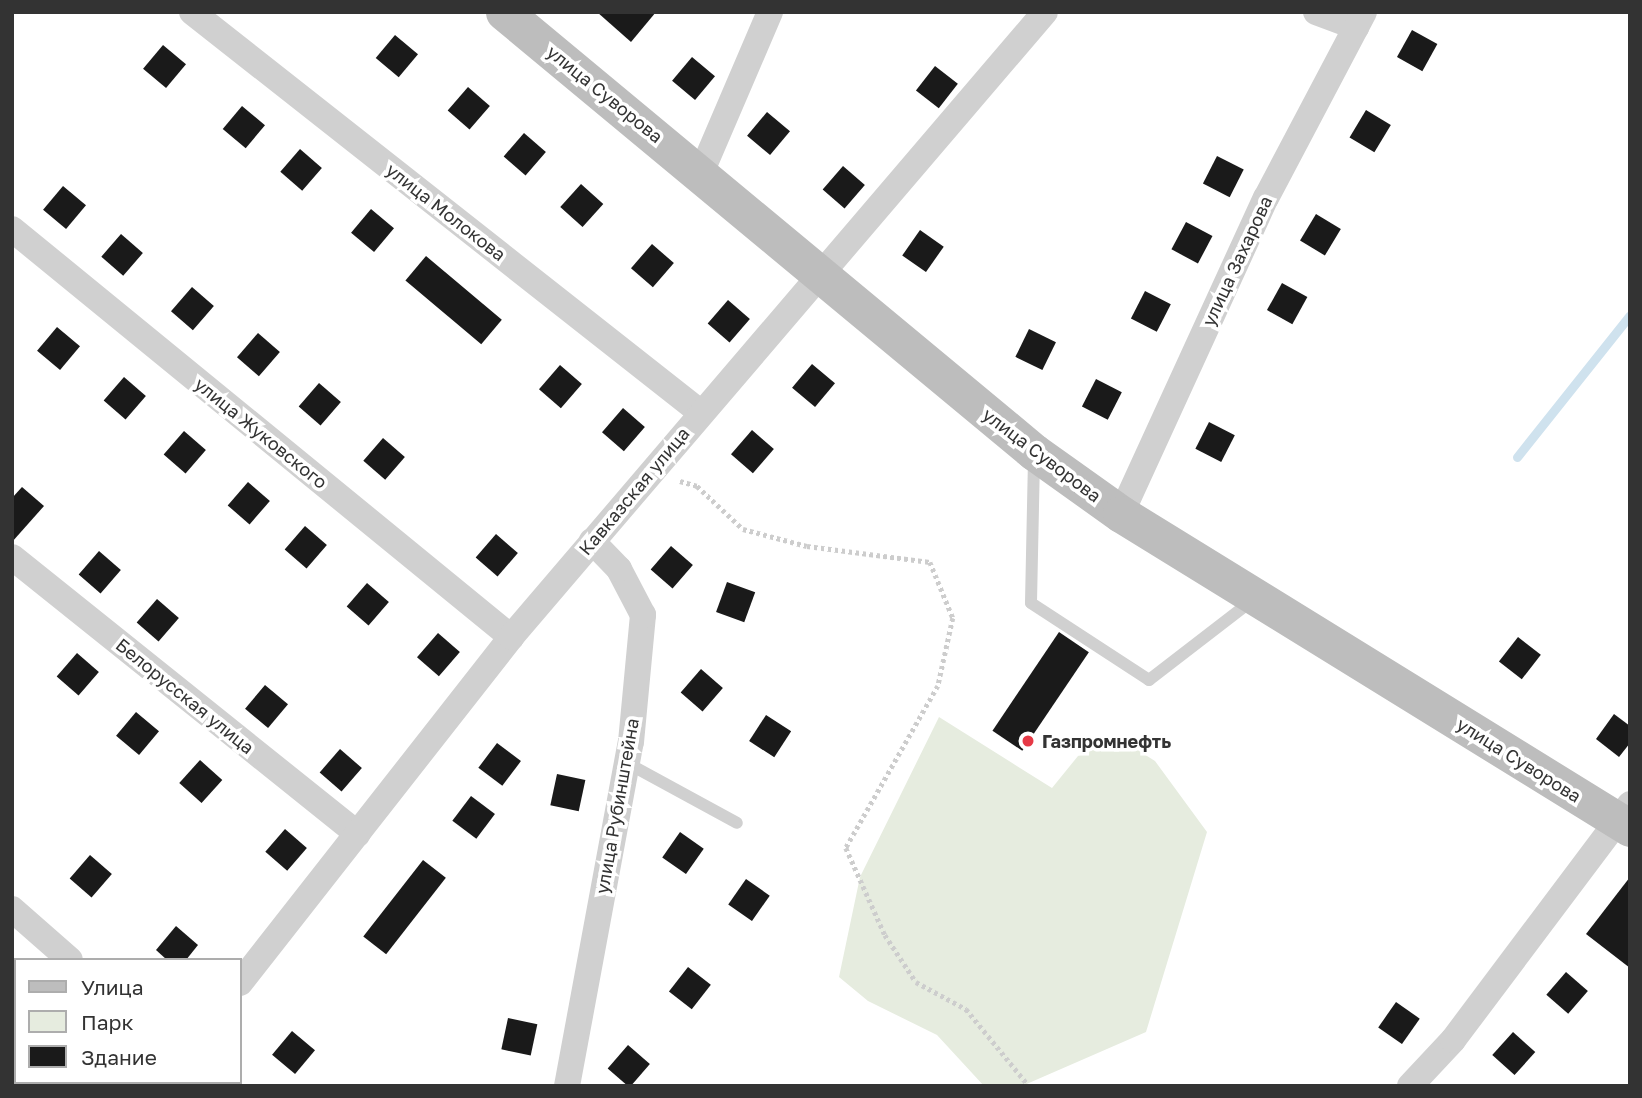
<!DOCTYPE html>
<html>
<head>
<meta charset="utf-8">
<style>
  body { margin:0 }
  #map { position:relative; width:1642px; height:1098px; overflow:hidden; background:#fff; font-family:"Golos Text",sans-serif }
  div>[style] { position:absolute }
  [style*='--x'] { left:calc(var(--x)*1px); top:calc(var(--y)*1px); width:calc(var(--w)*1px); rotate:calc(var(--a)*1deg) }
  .green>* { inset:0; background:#e6ecdf }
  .stream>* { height:9px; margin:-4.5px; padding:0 4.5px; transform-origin:4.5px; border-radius:4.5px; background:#cfe2ee }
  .building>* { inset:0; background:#1a1a1a; transform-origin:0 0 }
  .path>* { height:4.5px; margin-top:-2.25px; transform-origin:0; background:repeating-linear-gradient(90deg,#cdcdcd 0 3.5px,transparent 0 7px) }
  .lane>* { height:12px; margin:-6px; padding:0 6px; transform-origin:6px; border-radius:6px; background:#d0d0d0 }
  .street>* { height:26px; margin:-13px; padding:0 13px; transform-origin:13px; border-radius:13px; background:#d0d0d0 }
  .secondary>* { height:37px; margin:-18.5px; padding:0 18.5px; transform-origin:18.5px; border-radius:18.5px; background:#bdbdbd }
  .dots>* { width:19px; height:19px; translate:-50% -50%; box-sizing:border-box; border:4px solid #fff; border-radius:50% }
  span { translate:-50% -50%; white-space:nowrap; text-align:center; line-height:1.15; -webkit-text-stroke:7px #fff; paint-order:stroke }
  .street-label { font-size:18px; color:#333 }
  .poi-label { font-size:18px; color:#333; font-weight:700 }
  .left { translate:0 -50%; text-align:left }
  .frame { position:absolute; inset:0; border:14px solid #333; pointer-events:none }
  .legend { position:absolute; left:14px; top:958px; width:228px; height:126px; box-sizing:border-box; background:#fff; border:2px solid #adadad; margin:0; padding:9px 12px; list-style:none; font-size:21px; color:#333 }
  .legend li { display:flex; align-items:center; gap:14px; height:35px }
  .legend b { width:35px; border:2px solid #adadad }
</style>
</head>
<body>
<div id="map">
  <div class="green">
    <i style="clip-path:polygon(939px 717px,1052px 788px,1078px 756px,1120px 739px,1155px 761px,1207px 832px,1146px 1032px,1022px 1086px,984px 1086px,937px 1035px,868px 1001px,839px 977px,860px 877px)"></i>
  </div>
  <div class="stream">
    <i style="--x:1517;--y:457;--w:181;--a:-51.5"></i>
  </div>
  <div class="building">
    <i style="clip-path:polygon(597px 12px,656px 12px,631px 42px)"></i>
    <i style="left:1412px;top:30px;width:29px;height:31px;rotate:29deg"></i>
    <i style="left:395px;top:35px;width:30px;height:30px;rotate:40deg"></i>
    <i style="left:163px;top:45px;width:30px;height:31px;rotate:40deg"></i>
    <i style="left:692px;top:57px;width:30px;height:31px;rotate:40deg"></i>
    <i style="left:935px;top:66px;width:29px;height:31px;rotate:38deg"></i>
    <i style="left:468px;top:87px;width:29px;height:31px;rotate:41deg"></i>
    <i style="left:242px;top:106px;width:30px;height:30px;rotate:40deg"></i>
    <i style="left:1366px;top:110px;width:29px;height:32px;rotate:31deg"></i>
    <i style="left:767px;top:112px;width:30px;height:31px;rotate:40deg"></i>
    <i style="left:524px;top:133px;width:29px;height:31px;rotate:41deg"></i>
    <i style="left:300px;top:149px;width:29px;height:30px;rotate:41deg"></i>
    <i style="left:1217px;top:156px;width:30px;height:31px;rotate:27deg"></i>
    <i style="left:843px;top:166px;width:29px;height:31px;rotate:41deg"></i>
    <i style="left:581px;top:184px;width:30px;height:31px;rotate:42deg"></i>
    <i style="left:63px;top:186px;width:30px;height:31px;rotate:40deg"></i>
    <i style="left:371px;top:209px;width:30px;height:31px;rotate:40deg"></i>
    <i style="left:1316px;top:214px;width:29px;height:31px;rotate:31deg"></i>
    <i style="left:1186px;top:222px;width:30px;height:31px;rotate:28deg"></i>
    <i style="left:920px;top:230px;width:29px;height:31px;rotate:35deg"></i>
    <i style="left:121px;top:234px;width:29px;height:30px;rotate:41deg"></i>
    <i style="left:652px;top:244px;width:29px;height:32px;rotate:41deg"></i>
    <i style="left:426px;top:256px;width:99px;height:32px;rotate:40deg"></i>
    <i style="left:1282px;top:283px;width:29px;height:31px;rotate:29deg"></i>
    <i style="left:192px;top:287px;width:29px;height:32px;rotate:41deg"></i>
    <i style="left:1145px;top:291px;width:29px;height:31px;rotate:27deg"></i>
    <i style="left:728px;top:300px;width:29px;height:31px;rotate:41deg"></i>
    <i style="left:57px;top:327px;width:30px;height:31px;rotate:40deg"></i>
    <i style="left:1029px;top:329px;width:30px;height:31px;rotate:26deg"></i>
    <i style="left:258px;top:333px;width:29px;height:32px;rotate:41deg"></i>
    <i style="left:812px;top:364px;width:30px;height:31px;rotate:40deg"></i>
    <i style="left:560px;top:365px;width:29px;height:32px;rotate:41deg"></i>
    <i style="left:124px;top:377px;width:29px;height:31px;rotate:41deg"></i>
    <i style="left:1096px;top:379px;width:29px;height:31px;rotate:27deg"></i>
    <i style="left:319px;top:383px;width:29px;height:31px;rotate:41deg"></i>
    <i style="left:623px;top:408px;width:29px;height:32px;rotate:41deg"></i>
    <i style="left:1209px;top:422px;width:29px;height:30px;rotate:27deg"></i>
    <i style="left:752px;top:430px;width:29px;height:32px;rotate:41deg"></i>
    <i style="left:184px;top:431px;width:29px;height:31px;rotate:41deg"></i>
    <i style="left:383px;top:438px;width:29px;height:30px;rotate:41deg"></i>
    <i style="left:248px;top:482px;width:29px;height:31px;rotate:41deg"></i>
    <i style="clip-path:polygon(22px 487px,44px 506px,12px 542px,12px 498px)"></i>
    <i style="left:305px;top:526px;width:29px;height:31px;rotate:41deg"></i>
    <i style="left:496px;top:534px;width:29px;height:31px;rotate:41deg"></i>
    <i style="left:671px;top:546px;width:29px;height:31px;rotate:41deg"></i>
    <i style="left:99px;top:551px;width:29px;height:31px;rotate:41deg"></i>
    <i style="left:727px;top:582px;width:30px;height:32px;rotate:20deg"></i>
    <i style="left:367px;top:583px;width:29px;height:31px;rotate:41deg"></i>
    <i style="left:157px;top:599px;width:29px;height:31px;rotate:41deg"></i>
    <i style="left:1059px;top:632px;width:36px;height:119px;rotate:34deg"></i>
    <i style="left:438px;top:633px;width:29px;height:32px;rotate:41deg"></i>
    <i style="left:1518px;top:637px;width:29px;height:31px;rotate:38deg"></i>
    <i style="left:77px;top:653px;width:29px;height:31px;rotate:41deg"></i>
    <i style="left:701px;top:669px;width:29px;height:31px;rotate:41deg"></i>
    <i style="left:265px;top:685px;width:30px;height:31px;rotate:40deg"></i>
    <i style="left:136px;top:712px;width:30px;height:31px;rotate:40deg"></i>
    <i style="clip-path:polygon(1614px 714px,1630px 726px,1630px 743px,1619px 757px,1596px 739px)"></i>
    <i style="left:766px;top:715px;width:30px;height:31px;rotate:33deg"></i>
    <i style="left:497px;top:743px;width:30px;height:31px;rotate:37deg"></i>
    <i style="left:340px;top:749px;width:29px;height:31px;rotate:41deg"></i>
    <i style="left:200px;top:760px;width:30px;height:31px;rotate:42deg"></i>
    <i style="left:557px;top:774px;width:29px;height:32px;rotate:12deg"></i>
    <i style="left:471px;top:796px;width:30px;height:31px;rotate:37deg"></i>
    <i style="left:285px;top:829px;width:29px;height:30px;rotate:41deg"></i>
    <i style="left:680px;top:832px;width:29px;height:31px;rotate:35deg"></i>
    <i style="left:90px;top:855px;width:29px;height:31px;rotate:41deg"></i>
    <i style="left:423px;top:860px;width:29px;height:97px;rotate:38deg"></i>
    <i style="clip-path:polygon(1630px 877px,1630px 968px,1586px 934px)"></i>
    <i style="left:746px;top:879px;width:29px;height:31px;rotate:35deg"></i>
    <i style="clip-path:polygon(176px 926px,198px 945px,186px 960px,167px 960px,156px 950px)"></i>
    <i style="left:688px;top:967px;width:29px;height:31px;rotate:38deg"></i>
    <i style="left:1566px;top:972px;width:29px;height:30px;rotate:41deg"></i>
    <i style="left:1396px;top:1002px;width:29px;height:31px;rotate:35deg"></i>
    <i style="left:508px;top:1018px;width:30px;height:32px;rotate:12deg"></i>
    <i style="left:292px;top:1031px;width:30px;height:31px;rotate:40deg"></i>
    <i style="left:1513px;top:1032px;width:30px;height:31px;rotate:42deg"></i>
    <i style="left:628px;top:1045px;width:29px;height:31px;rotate:41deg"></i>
  </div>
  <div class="path">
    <i style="--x:680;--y:481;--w:18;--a:16"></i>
    <i style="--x:697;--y:486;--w:63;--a:43.1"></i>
    <i style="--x:743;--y:529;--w:66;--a:14.9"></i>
    <i style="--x:807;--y:546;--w:124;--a:7.4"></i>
    <i style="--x:930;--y:562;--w:61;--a:67.7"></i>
    <i style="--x:953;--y:618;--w:70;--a:102.4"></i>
    <i style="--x:938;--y:686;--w:186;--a:119.6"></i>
    <i style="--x:846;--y:848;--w:95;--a:65.9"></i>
    <i style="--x:885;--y:935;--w:56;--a:56.6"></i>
    <i style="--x:916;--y:982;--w:57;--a:28.4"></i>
    <i style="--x:966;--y:1009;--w:99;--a:50.7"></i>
  </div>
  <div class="lane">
    <i style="--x:1034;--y:459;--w:144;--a:91.2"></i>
    <i style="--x:1031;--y:603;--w:141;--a:33.1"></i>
    <i style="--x:1149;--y:680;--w:131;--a:-37.6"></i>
    <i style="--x:627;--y:763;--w:125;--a:28.6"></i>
  </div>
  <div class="street">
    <i style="--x:192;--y:12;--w:647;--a:38.22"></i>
    <i style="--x:1316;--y:12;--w:43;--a:20.6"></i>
    <i style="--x:701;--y:173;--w:175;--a:-66.8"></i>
    <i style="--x:12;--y:229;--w:645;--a:39.27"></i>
    <i style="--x:1121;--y:514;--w:348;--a:-65.4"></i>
    <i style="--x:1266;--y:198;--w:210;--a:-62.2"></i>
    <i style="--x:12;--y:557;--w:443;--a:38.7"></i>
    <i style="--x:12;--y:909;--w:77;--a:41.3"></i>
    <i style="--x:240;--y:983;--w:439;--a:-51.9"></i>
    <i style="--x:511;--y:637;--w:822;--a:-49.49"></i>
    <i style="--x:217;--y:1082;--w:6;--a:39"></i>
    <i style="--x:157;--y:1086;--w:5;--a:-53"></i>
    <i style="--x:567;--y:1086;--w:350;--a:-79.5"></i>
    <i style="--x:631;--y:742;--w:128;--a:-84.6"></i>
    <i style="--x:643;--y:615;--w:52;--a:-117.6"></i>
    <i style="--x:619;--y:569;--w:39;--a:-134"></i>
    <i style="--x:1410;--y:1086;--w:63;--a:-46.9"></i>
    <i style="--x:1453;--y:1040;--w:295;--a:-53.1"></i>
  </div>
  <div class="secondary">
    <i style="--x:504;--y:12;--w:689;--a:39.7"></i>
    <i style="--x:1034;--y:452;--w:107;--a:35.5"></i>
    <i style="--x:1121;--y:514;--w:598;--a:31.67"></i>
  </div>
  <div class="dots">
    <i style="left:1028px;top:741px;background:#e63946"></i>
  </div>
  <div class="street-label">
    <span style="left:605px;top:94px;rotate:39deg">улица Суворова</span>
    <span style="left:446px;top:212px;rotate:38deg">улица Молокова</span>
    <span style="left:1237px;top:261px;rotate:-65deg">улица Захарова</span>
    <span style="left:261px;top:433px;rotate:39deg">улица Жуковского</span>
    <span style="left:1042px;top:455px;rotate:37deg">улица Суворова</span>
    <span style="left:634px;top:491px;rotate:-50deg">Кавказская улица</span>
    <span style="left:185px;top:696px;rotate:39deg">Белорусская улица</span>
    <span style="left:1519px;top:760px;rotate:32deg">улица Суворова</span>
    <span style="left:617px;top:806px;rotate:-80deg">улица Рубинштейна</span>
  </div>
  <div class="poi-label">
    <span class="left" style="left:1042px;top:741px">Газпромнефть</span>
  </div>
  <div class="frame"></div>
  <ul class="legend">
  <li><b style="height:9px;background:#bdbdbd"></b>Улица</li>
  <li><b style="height:19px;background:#e6ecdf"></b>Парк</li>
  <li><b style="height:19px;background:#1a1a1a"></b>Здание</li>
  </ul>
</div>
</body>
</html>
